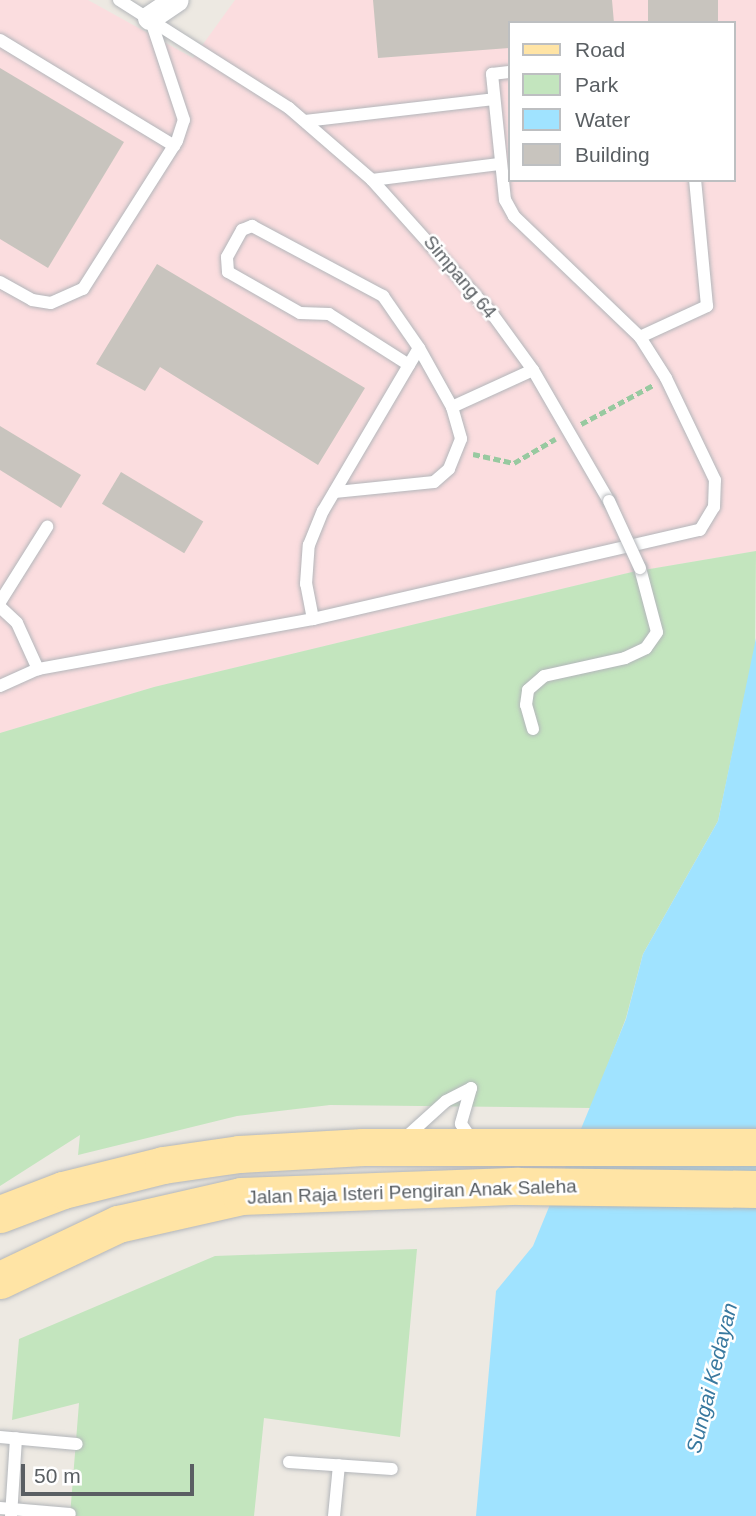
<!DOCTYPE html>
<html>
<head>
<meta charset="utf-8">
<style>
  body { margin:0 }
  #map { position:relative; width:756px; height:1516px; overflow:hidden; background:#ede9e2; font-family:Helvetica,sans-serif }
  div>[style] { position:absolute }
  [style*='--x'] { left:calc(var(--x)*1px); top:calc(var(--y)*1px); width:calc(var(--w)*1px); rotate:calc(var(--a)*1deg) }
  .medical>* { inset:0; background:#fbdddf }
  .green>* { inset:0; background:#c3e5be }
  .water>* { inset:0; background:#a0e3ff }
  .building>* { inset:0; background:#c8c4be; transform-origin:0 0 }
  .path>* { height:4.5px; margin-top:-2.25px; transform-origin:0; background:repeating-linear-gradient(90deg,#98c9a0 0 7px,transparent 0 10.5px) }
  .roads { filter:drop-shadow(0 0 2px #b3b6ba) drop-shadow(0 0 2px #b3b6ba) }
  .lane>* { height:12px; margin:-6px; padding:0 6px; transform-origin:6px; border-radius:6px; background:#fff }
  .street>* { height:24px; margin:-12px; padding:0 12px; transform-origin:12px; border-radius:12px; background:#fff }
  .primary>* { height:37px; margin:-18.5px; padding:0 18.5px; transform-origin:18.5px; border-radius:18.5px; background:#ffe4a5 }
  .bridges { filter:drop-shadow(0 0 2px #b3b6ba) drop-shadow(0 0 2px #b3b6ba) }
  .lane-bridge>* { height:12px; margin:-6px; padding:0 6px; transform-origin:6px; border-radius:6px; background:#fff }
  span { translate:-50% -50%; white-space:nowrap; text-align:center; line-height:1.15; -webkit-text-stroke:5px #fff; paint-order:stroke }
  .street-label { font-size:19px; color:#5a5f63 }
  .water-label { font-size:21px; color:#39799f; font-style:italic }
  .legend { position:absolute; left:508px; top:21px; width:228px; height:161px; box-sizing:border-box; background:#fff; border:2px solid #bdbfc1; margin:0; padding:9px 12px; list-style:none; font-size:21px; color:#5a5f63 }
  .legend li { display:flex; align-items:center; gap:14px; height:35px }
  .legend b { width:35px; border:2px solid #bdbfc1 }
  .scale { position:absolute; left:21px; top:1464px; width:173px; height:32px; box-sizing:border-box; border:4px solid #5a5f63; border-top:0; padding-left:9px; font-size:21px; line-height:24px; white-space:nowrap; color:#5a5f63; -webkit-text-stroke:5px #fff; paint-order:stroke }
</style>
</head>
<body>
<div id="map">
  <div class="medical">
    <i style="clip-path:polygon(evenodd,0 0,88px 0,193px 58px,235px 0,756px 0,756px 551px,632px 572px,154px 687px,0 733px,0 0,509px 23px,733px 23px,733px 180px,509px 180px,509px 23px)"></i>
  </div>
  <div class="green">
    <i style="clip-path:polygon(756px 551px,755px 647px,718px 821px,643px 954px,626px 1018px,591px 1108px,330px 1105px,237px 1116px,78px 1155px,80px 1135px,0 1186px,0 733px,154px 687px,632px 572px)"></i>
    <i style="clip-path:polygon(417px 1249px,400px 1437px,264px 1418px,254px 1516px,70px 1516px,79px 1403px,12px 1420px,19px 1339px,215px 1256px)"></i>
  </div>
  <div class="water">
    <i style="clip-path:polygon(756px 638px,756px 1516px,476px 1516px,496px 1291px,533px 1246px,626px 1019px,643px 954px,718px 821px)"></i>
  </div>
  <div class="building">
    <i style="clip-path:polygon(373px 0,612px 0,614px 23px,509px 23px,509px 48px,378px 58px)"></i>
    <i style="left:648px;top:0;width:70px;height:23px"></i>
    <i style="clip-path:polygon(0 68px,124px 142px,48px 268px,0 239px)"></i>
    <i style="clip-path:polygon(157px 264px,365px 388px,318px 465px,160px 367px,145px 391px,96px 364px)"></i>
    <i style="clip-path:polygon(0 426px,81px 475px,61px 508px,0 470px)"></i>
    <i style="left:121px;top:472px;width:96px;height:37px;rotate:31deg"></i>
  </div>
  <div class="path">
    <i style="--x:581;--y:424;--w:82;--a:-28.4"></i>
    <i style="--x:473;--y:454;--w:42;--a:12.4"></i>
    <i style="--x:514;--y:463;--w:48;--a:-30.3"></i>
  </div>
  <div class="roads">
    <div class="lane">
      <i style="--x:119;--y:0;--w:201;--a:32.4"></i>
      <i style="--x:289;--y:108;--w:110;--a:40.9"></i>
      <i style="--x:372;--y:180;--w:181;--a:48.1"></i>
      <i style="--x:493;--y:315;--w:68;--a:54"></i>
      <i style="--x:533;--y:370;--w:151;--a:59.9"></i>
      <i style="--x:0;--y:40;--w:204;--a:31.3"></i>
      <i style="--x:305;--y:121;--w:190;--a:-6.6"></i>
      <i style="--x:372;--y:180;--w:128;--a:-7.2"></i>
      <i style="--x:0;--y:282;--w:37;--a:29"></i>
      <i style="--x:32;--y:300;--w:19;--a:9"></i>
      <i style="--x:51;--y:303;--w:35;--a:-24"></i>
      <i style="--x:83;--y:289;--w:175;--a:-57.6"></i>
      <i style="--x:177;--y:141;--w:22;--a:-72"></i>
      <i style="--x:184;--y:120;--w:108;--a:-108.4"></i>
      <i style="--x:640;--y:337;--w:74;--a:-24.8"></i>
      <i style="--x:707;--y:306;--w:127;--a:-95.4"></i>
      <i style="--x:409;--y:365;--w:95;--a:-147.5"></i>
      <i style="--x:329;--y:314;--w:29;--a:-178"></i>
      <i style="--x:300;--y:313;--w:83;--a:-150.3"></i>
      <i style="--x:228;--y:272;--w:15;--a:-94"></i>
      <i style="--x:227;--y:257;--w:31;--a:-61"></i>
      <i style="--x:242;--y:230;--w:11;--a:-22"></i>
      <i style="--x:252;--y:226;--w:149;--a:28.1"></i>
      <i style="--x:383;--y:296;--w:63;--a:55.3"></i>
      <i style="--x:452;--y:407;--w:89;--a:-24.6"></i>
      <i style="--x:0;--y:602;--w:89;--a:-57.9"></i>
      <i style="--x:0;--y:607;--w:23;--a:43"></i>
      <i style="--x:17;--y:623;--w:51;--a:65.5"></i>
      <i style="--x:313;--y:619;--w:36;--a:-101"></i>
      <i style="--x:306;--y:584;--w:39;--a:-86"></i>
      <i style="--x:309;--y:545;--w:37;--a:-68"></i>
      <i style="--x:323;--y:511;--w:189;--a:-59.5"></i>
      <i style="--x:419;--y:348;--w:68;--a:60.8"></i>
      <i style="--x:452;--y:407;--w:33;--a:74"></i>
      <i style="--x:461;--y:439;--w:32;--a:112"></i>
      <i style="--x:449;--y:469;--w:20;--a:139"></i>
      <i style="--x:434;--y:482;--w:100;--a:174.2"></i>
      <i style="--x:0;--y:686;--w:42;--a:-24.1"></i>
      <i style="--x:38;--y:669;--w:280;--a:-10.3"></i>
      <i style="--x:313;--y:619;--w:397;--a:-13"></i>
      <i style="--x:700;--y:530;--w:27;--a:-59"></i>
      <i style="--x:714;--y:507;--w:27;--a:-88"></i>
      <i style="--x:715;--y:480;--w:113;--a:-115.7"></i>
      <i style="--x:666;--y:378;--w:49;--a:-122.4"></i>
      <i style="--x:640;--y:337;--w:175;--a:-136.2"></i>
      <i style="--x:514;--y:216;--w:18;--a:-119"></i>
      <i style="--x:505;--y:200;--w:127;--a:-95.9"></i>
      <i style="--x:492;--y:74;--w:17;--a:-7"></i>
      <i style="--x:533;--y:729;--w:25;--a:-106"></i>
      <i style="--x:526;--y:705;--w:15;--a:-82"></i>
      <i style="--x:528;--y:690;--w:21;--a:-41"></i>
      <i style="--x:544;--y:676;--w:83;--a:-12.5"></i>
      <i style="--x:625;--y:658;--w:23;--a:-25"></i>
      <i style="--x:646;--y:648;--w:19;--a:-55"></i>
      <i style="--x:657;--y:632;--w:66;--a:-104.9"></i>
      <i style="--x:471;--y:1088;--w:37;--a:106"></i>
      <i style="--x:461;--y:1124;--w:21;--a:55"></i>
      <i style="--x:405;--y:1138;--w:55;--a:-42.1"></i>
      <i style="--x:446;--y:1101;--w:28;--a:-27"></i>
      <i style="--x:0;--y:1437;--w:77;--a:5.2"></i>
      <i style="--x:289;--y:1462;--w:103;--a:3.9"></i>
      <i style="--x:0;--y:1508;--w:70;--a:4.9"></i>
      <i style="--x:11;--y:1516;--w:78;--a:-86.3"></i>
      <i style="--x:334;--y:1516;--w:51;--a:-84.4"></i>
    </div>
    <div class="street">
      <i style="--x:150;--y:18;--w:32;--a:-34"></i>
    </div>
    <div class="primary">
      <i style="--x:0;--y:1214;--w:67;--a:-20.9"></i>
      <i style="--x:63;--y:1190;--w:103;--a:-14"></i>
      <i style="--x:163;--y:1165;--w:77;--a:-8.2"></i>
      <i style="--x:239;--y:1154;--w:124;--a:-3.2"></i>
      <i style="--x:363;--y:1147;--w:393;--a:0"></i>
      <i style="--x:0;--y:1280;--w:131;--a:-25.4"></i>
      <i style="--x:118;--y:1224;--w:126;--a:-12.8"></i>
      <i style="--x:241;--y:1196;--w:277;--a:-2.1"></i>
      <i style="--x:518;--y:1186;--w:238;--a:0.7"></i>
    </div>
  </div>
  <div class="bridges">
    <div class="lane-bridge">
      <i style="--x:609;--y:501;--w:74;--a:65.2"></i>
    </div>
  </div>
  <div class="street-label">
    <span style="left:460px;top:277px;rotate:50deg">Simpang 64</span>
    <span style="left:412px;top:1192px;rotate:-2deg">Jalan Raja Isteri Pengiran Anak Saleha</span>
  </div>
  <div class="water-label">
    <span style="left:712px;top:1378px;rotate:-76deg">Sungai Kedayan</span>
  </div>
  <ul class="legend">
  <li><b style="height:9px;background:#ffe4a5"></b>Road</li>
  <li><b style="height:19px;background:#c3e5be"></b>Park</li>
  <li><b style="height:19px;background:#a0e3ff"></b>Water</li>
  <li><b style="height:19px;background:#c8c4be"></b>Building</li>
  </ul>
  <div class="scale">50 m</div>
</div>
</body>
</html>
